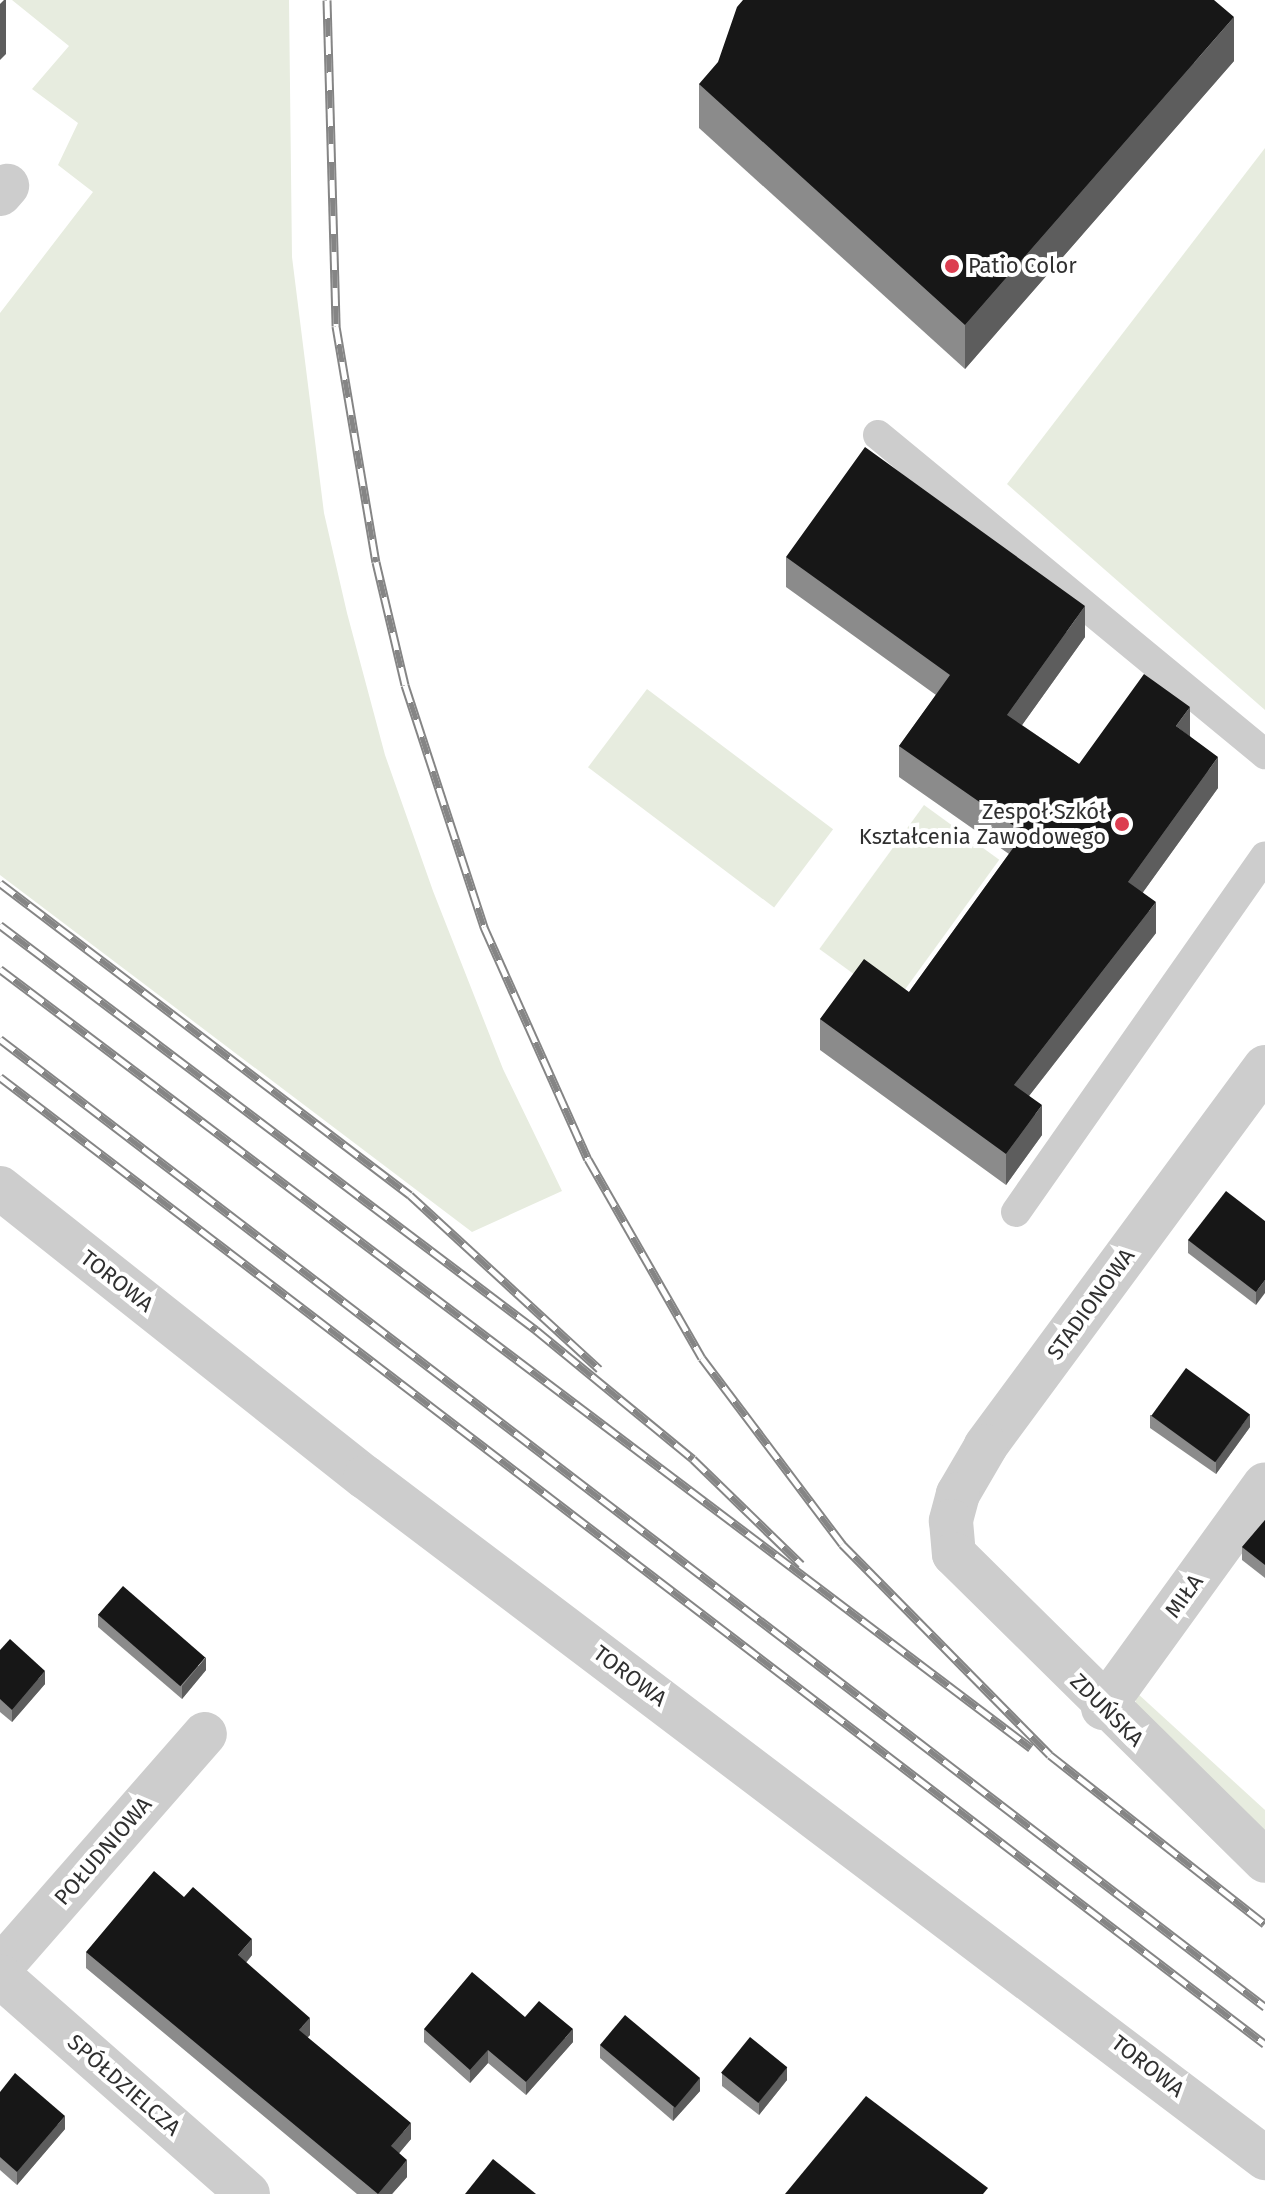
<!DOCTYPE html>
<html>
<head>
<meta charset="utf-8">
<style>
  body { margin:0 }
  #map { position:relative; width:1265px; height:2194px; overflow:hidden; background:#fff; font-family:"Fira Sans",sans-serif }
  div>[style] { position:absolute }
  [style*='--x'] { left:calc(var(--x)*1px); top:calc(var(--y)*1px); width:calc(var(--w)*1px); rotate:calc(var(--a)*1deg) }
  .green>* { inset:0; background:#e7ecdf; transform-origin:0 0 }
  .service>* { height:30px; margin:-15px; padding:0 15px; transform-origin:15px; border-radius:15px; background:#cdcdcd }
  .minor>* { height:44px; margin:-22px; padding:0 22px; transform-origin:22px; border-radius:22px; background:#cdcdcd }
  .rail>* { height:9px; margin-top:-4.5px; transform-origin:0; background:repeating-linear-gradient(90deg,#fff 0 18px,#858585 0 36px); box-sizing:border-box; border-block:2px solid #858585 }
  .wall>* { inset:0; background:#8b8b8b }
  .shaded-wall>* { inset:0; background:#5d5d5d }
  .building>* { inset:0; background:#171717; transform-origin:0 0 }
  .dots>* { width:22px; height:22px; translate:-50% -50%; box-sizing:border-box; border:4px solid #fff; border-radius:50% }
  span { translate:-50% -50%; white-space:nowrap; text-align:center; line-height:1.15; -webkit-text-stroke:8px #fff; paint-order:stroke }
  .poi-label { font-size:22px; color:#303030 }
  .left { translate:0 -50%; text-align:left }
  .right { translate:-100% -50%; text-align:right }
  .street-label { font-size:22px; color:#303030 }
</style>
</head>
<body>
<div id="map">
  <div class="green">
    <i style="clip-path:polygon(12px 0,289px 0,292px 257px,324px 513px,347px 613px,385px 755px,433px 891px,503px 1069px,562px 1191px,472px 1232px,0 875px,0 313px,93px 192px,58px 165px,78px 123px,32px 89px,69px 46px)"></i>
    <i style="clip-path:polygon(1265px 148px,1265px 710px,1007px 484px)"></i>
    <i style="left:647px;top:689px;width:233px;height:98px;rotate:37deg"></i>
    <i style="left:924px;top:805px;width:93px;height:178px;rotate:36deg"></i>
    <i style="clip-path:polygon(1137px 1693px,1265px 1810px,1265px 1836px,1134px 1712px)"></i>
  </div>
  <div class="service">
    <i style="--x:878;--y:435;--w:502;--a:39.5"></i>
    <i style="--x:1016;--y:1212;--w:434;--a:-55"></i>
  </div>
  <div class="minor">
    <i style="--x:0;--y:194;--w:11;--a:-49"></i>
    <i style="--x:1265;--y:1067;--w:471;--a:126.4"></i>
    <i style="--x:986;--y:1446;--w:56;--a:120.3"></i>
    <i style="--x:958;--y:1494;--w:28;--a:105"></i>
    <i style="--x:951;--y:1521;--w:33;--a:85"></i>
    <i style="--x:954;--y:1554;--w:437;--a:44.6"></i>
    <i style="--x:0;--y:1188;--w:466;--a:38.4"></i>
    <i style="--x:365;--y:1477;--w:1129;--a:37.11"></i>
    <i style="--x:1103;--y:1708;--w:276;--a:-54.1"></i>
    <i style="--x:0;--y:1968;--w:311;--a:-48.8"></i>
    <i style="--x:0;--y:1976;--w:330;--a:41.3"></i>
  </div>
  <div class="rail">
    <i style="--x:327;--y:0;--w:326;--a:88.4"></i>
    <i style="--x:336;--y:326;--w:239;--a:80.4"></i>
    <i style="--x:376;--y:562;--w:126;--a:76.7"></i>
    <i style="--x:405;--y:685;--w:255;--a:71.9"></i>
    <i style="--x:484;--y:927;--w:254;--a:65.9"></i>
    <i style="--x:588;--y:1159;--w:229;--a:60.2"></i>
    <i style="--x:702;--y:1358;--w:233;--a:53"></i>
    <i style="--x:842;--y:1544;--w:296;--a:45.4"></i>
    <i style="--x:1050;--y:1755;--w:273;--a:38.2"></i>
    <i style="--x:0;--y:883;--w:515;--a:37.27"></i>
    <i style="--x:410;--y:1195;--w:257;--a:42.6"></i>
    <i style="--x:0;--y:925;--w:672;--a:37.07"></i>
    <i style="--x:536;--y:1330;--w:203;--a:39.4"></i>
    <i style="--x:693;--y:1459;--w:151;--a:44.2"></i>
    <i style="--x:0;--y:969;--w:1292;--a:37.07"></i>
    <i style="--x:0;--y:1039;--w:1593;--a:37.42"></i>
    <i style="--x:0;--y:1077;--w:1592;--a:37.4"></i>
  </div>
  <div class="wall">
    <i style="clip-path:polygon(1234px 61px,965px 369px,699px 128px,699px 84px)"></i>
    <i style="clip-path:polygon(786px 557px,1085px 637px,1022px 725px,1079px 764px,1190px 736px,1218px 788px,1143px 892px,1156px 933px,1029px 1096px,1042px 1135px,1006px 1185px,820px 1050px,820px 1019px,909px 992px,1009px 854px,899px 777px,899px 746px,936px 695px,786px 587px)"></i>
    <i style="clip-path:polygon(1265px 1221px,1256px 1305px,1188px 1253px,1188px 1240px)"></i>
    <i style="clip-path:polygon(1150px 1415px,1250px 1427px,1216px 1474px,1150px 1428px)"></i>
    <i style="clip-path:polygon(1265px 1520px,1265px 1578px,1242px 1560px,1242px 1547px)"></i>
    <i style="clip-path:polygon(98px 1614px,206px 1670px,182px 1699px,98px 1627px)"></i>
    <i style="clip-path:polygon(0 1650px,45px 1684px,12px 1722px,0 1712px)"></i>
    <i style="clip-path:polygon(86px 1952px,252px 1955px,246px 1963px,310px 2035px,307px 2037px,411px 2139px,399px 2153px,407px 2177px,392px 2194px,357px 2194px,86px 1968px)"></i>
    <i style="clip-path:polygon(525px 2017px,573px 2042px,526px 2095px,488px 2063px,470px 2083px,424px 2042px,424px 2029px)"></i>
    <i style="clip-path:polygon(600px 2045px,700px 2091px,673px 2121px,600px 2058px)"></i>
    <i style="clip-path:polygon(722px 2073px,787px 2080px,759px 2115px,722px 2086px)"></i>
    <i style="clip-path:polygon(0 2092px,65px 2129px,17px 2185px,0 2170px)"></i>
  </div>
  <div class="shaded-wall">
    <i style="clip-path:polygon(4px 0,6px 0,6px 54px,0 60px,0 4px)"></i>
    <i style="clip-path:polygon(1234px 17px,1234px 61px,965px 369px,965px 325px)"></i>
    <i style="clip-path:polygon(1085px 606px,1085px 637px,1007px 746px,1007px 715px)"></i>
    <i style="clip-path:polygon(1190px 707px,1190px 737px,1176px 726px)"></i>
    <i style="clip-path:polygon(1218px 757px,1218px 788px,1128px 913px,1128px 882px)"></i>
    <i style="clip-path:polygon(1156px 902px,1156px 933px,1014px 1115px,1014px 1085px)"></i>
    <i style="clip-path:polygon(1042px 1105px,1042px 1135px,1006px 1185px,1006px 1154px)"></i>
    <i style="clip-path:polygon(1265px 1280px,1265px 1293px,1256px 1305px,1256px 1292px)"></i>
    <i style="clip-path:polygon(1250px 1414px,1250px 1427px,1216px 1474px,1216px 1461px)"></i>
    <i style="clip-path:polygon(206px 1657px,206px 1670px,182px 1699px,182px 1686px)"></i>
    <i style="clip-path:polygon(45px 1671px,45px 1684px,12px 1722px,12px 1710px)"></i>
    <i style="clip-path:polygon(252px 1939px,252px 1955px,238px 1972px,238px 1955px)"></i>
    <i style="clip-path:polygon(310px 2018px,310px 2035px,299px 2047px,299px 2030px)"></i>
    <i style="clip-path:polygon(573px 2029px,573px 2042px,526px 2095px,526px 2082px)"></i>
    <i style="clip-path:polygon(488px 2050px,488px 2063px,470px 2083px,470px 2070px)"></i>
    <i style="clip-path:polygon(787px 2067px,787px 2080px,759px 2115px,759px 2102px)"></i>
    <i style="clip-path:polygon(700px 2078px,700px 2091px,673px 2121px,673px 2108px)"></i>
    <i style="clip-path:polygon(65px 2116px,65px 2129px,17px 2185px,17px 2172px)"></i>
    <i style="clip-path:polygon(411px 2123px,411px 2139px,391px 2163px,391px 2146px)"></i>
    <i style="clip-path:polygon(407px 2160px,407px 2177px,392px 2194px,378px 2194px)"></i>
  </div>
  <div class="building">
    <i style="clip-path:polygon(743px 0,1214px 0,1234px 17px,965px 325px,699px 84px,718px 62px,737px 7px)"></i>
    <i style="clip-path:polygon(865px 447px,1085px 606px,1007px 715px,1079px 764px,1144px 674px,1190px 707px,1176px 726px,1218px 757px,1128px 882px,1156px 902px,1014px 1085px,1042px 1105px,1006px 1154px,820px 1019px,864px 959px,909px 992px,1024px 833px,899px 746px,950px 675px,786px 557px)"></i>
    <i style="clip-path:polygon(1226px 1191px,1265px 1221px,1265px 1280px,1256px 1292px,1188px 1240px)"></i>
    <i style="left:1186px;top:1368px;width:79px;height:59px;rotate:36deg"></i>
    <i style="clip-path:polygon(1265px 1520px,1265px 1565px,1242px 1547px)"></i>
    <i style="left:123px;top:1586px;width:109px;height:38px;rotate:41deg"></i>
    <i style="clip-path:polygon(10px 1639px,45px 1671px,12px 1710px,0 1699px,0 1650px)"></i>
    <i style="clip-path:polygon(154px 1871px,184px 1897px,193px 1887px,252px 1939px,238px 1955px,310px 2018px,299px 2030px,411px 2123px,391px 2146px,407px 2160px,378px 2194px,86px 1952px)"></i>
    <i style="clip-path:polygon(472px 1972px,525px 2017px,539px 2001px,573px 2029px,526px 2082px,488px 2050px,470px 2070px,424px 2029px)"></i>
    <i style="left:625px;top:2015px;width:98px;height:39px;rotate:40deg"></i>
    <i style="left:750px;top:2037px;width:48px;height:46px;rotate:39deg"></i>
    <i style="clip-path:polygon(15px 2073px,65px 2116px,17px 2172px,0 2157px,0 2092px)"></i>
    <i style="clip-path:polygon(866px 2096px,988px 2188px,983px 2194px,785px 2194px)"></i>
    <i style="clip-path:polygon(493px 2159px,536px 2194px,465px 2194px)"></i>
  </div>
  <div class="dots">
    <i style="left:952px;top:266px;background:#dc3d50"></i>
    <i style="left:1122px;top:824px;background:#dc3d50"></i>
  </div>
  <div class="poi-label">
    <span class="left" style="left:968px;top:266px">Patio Color</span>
    <span class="right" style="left:1106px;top:824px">Zespoł Szkół<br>Kształcenia Zawodowego</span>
  </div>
  <div class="street-label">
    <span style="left:117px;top:1281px;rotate:38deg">TOROWA</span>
    <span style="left:1091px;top:1304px;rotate:-54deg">STADIONOWA</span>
    <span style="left:1184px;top:1596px;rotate:-54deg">MIŁA</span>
    <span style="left:630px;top:1676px;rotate:37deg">TOROWA</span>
    <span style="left:1107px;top:1710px;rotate:45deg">ZDUŃSKA</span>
    <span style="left:103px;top:1851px;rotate:-49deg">POŁUDNIOWA</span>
    <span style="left:1148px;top:2066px;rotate:38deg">TOROWA</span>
    <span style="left:124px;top:2085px;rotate:41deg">SPÓŁDZIELCZA</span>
  </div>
</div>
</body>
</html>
